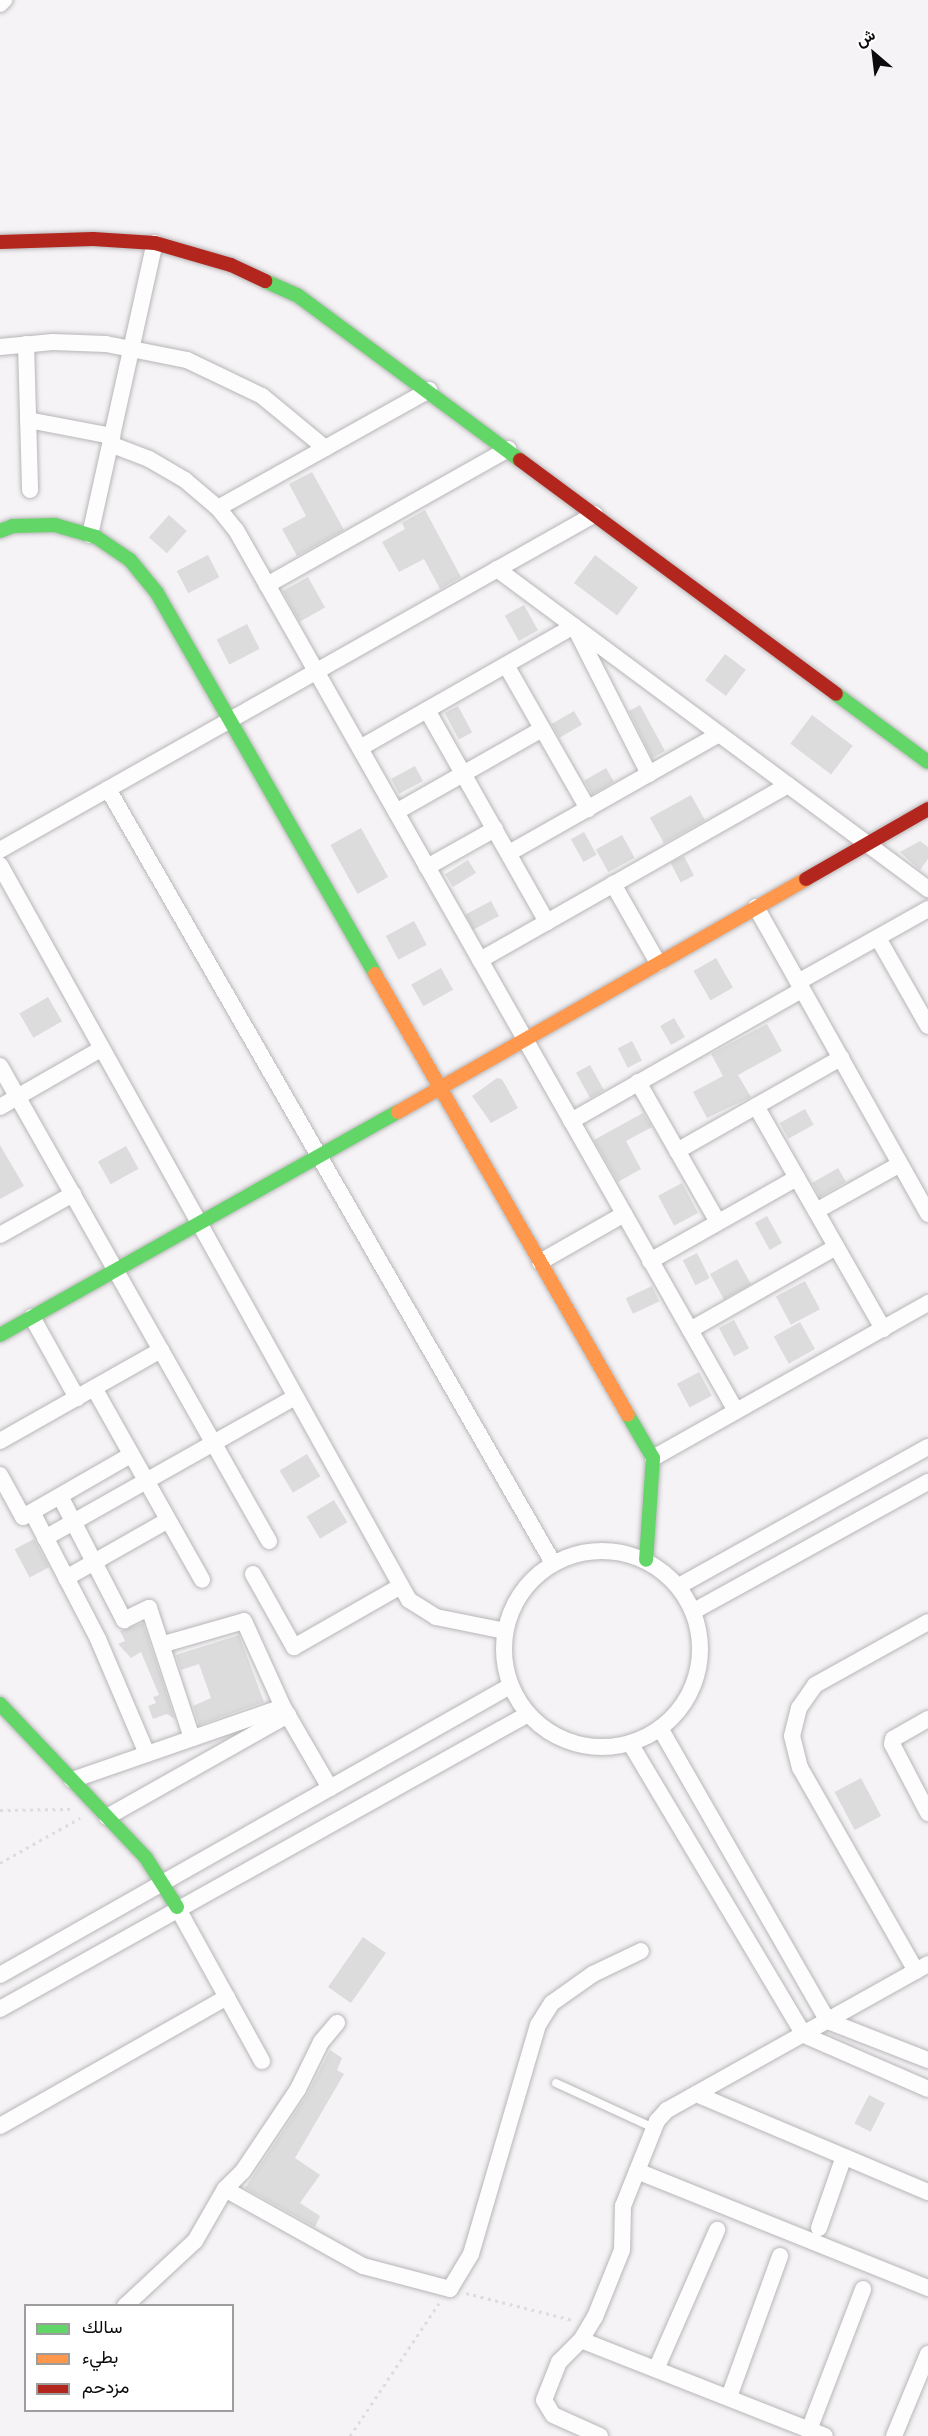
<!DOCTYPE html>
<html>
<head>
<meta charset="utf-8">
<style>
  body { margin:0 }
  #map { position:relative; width:928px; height:2436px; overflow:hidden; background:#f5f3f5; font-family:"Nunito Sans",Vazirmatn,sans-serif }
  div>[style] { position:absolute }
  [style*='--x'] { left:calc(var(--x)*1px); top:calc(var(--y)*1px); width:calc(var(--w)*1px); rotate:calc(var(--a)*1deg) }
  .building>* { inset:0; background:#dddcdd; transform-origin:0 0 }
  .path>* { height:3px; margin-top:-1.5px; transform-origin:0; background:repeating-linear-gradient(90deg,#deddde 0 3px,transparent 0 7.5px) }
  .roads { filter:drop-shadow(0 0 2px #b8b6b8) drop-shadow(0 0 2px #b8b6b8) }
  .lane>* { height:8px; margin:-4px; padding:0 4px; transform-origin:4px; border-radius:4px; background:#fefdfe }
  .street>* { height:16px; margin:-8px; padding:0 8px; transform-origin:8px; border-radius:8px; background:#fefdfe }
  .street>.ring { margin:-8px; padding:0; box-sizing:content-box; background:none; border:16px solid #fefdfe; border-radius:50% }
  .fast>* { height:14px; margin:-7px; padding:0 7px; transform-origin:7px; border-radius:7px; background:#63d668 }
  .slow>* { height:14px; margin:-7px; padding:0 7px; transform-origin:7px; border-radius:7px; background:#ff974d }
  .jam>* { height:14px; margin:-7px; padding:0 7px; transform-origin:7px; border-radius:7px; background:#b3261e }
  span { translate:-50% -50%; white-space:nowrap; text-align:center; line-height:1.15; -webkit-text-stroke:5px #fff; paint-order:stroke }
  .legend { position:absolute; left:24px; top:2304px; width:210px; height:108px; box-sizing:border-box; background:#fff; border:2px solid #9e9d9e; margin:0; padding:8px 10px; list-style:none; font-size:18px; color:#0c0b0c }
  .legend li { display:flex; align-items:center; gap:12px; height:30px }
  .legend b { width:30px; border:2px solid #9e9d9e }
  .north { position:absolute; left:844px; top:24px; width:60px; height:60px; -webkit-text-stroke:4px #fff; paint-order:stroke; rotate:332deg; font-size:16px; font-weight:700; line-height:24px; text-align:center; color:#0c0b0c }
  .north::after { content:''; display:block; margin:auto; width:21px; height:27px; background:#0c0b0c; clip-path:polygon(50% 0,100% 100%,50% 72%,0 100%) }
</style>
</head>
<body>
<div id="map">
  <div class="building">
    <i style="clip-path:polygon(312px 472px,344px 530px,297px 556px,282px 529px,306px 516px,289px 484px)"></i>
    <i style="clip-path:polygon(425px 510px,461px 577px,440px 589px,424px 559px,399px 572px,382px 542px,405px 529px,402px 523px)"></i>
    <i style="left:169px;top:515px;width:24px;height:30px;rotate:42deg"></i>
    <i style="left:208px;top:555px;width:25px;height:35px;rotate:63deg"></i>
    <i style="left:595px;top:555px;width:54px;height:35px;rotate:37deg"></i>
    <i style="left:308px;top:577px;width:35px;height:29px;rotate:61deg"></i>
    <i style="left:524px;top:605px;width:29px;height:22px;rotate:61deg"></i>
    <i style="left:247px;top:624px;width:28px;height:34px;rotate:63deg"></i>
    <i style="left:725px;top:654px;width:26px;height:33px;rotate:37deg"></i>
    <i style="clip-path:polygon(640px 705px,665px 751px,652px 758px,629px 711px)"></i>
    <i style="left:458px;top:706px;width:30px;height:15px;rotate:62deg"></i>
    <i style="left:574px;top:711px;width:16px;height:26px;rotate:60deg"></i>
    <i style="left:812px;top:715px;width:51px;height:36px;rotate:37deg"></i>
    <i style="left:415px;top:766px;width:17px;height:27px;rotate:62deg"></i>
    <i style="left:606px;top:768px;width:16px;height:25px;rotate:60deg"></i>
    <i style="left:691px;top:795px;width:29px;height:47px;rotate:61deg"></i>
    <i style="left:361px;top:828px;width:56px;height:35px;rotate:61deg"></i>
    <i style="left:584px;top:832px;width:26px;height:15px;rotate:61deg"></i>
    <i style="left:622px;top:835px;width:26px;height:30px;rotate:61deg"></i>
    <i style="clip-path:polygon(920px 841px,928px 847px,928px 859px,920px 870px,900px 852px)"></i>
    <i style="left:684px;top:856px;width:22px;height:15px;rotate:63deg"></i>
    <i style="left:468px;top:860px;width:15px;height:27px;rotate:58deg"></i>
    <i style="left:491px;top:901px;width:17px;height:29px;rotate:62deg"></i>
    <i style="left:414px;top:921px;width:27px;height:32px;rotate:62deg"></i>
    <i style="left:716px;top:958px;width:34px;height:26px;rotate:60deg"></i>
    <i style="left:441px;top:968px;width:25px;height:34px;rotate:61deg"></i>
    <i style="left:48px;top:997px;width:28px;height:33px;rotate:60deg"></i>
    <i style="left:674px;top:1018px;width:22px;height:16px;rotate:60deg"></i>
    <i style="clip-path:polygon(767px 1024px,782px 1051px,738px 1075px,751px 1097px,707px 1118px,693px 1092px,723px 1076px,711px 1054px)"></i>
    <i style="left:632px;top:1041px;width:22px;height:16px;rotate:63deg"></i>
    <i style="left:590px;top:1065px;width:29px;height:16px;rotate:61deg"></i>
    <i style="clip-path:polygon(497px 1078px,502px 1079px,518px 1108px,491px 1123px,472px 1096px)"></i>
    <i style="left:805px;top:1109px;width:18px;height:29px;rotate:61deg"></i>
    <i style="clip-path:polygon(643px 1113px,652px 1127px,626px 1141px,641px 1169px,618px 1182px,594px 1140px)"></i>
    <i style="clip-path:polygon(0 1145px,24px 1186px,0 1199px)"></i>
    <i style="left:126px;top:1146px;width:26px;height:32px;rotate:61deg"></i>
    <i style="left:838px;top:1168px;width:16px;height:30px;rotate:60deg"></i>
    <i style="left:682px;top:1183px;width:34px;height:27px;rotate:62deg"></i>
    <i style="left:767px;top:1216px;width:31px;height:14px;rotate:61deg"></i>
    <i style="left:697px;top:1253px;width:28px;height:16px;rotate:63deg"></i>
    <i style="left:737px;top:1259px;width:29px;height:31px;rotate:61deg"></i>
    <i style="left:805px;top:1281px;width:32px;height:33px;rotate:62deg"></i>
    <i style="left:652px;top:1286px;width:17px;height:29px;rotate:65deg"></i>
    <i style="left:734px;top:1320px;width:32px;height:17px;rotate:62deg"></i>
    <i style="left:800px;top:1322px;width:31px;height:30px;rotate:61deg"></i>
    <i style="left:699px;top:1372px;width:27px;height:25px;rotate:62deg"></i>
    <i style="left:307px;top:1454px;width:26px;height:32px;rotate:59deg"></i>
    <i style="left:334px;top:1500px;width:26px;height:32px;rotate:59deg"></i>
    <i style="left:34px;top:1539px;width:32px;height:22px;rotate:62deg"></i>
    <i style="clip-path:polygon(143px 1623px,175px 1719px,167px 1714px,153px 1719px,148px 1706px,156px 1703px,153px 1697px,159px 1695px,141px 1652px,131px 1658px,118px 1644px,125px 1641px,120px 1631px)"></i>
    <i style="clip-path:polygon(239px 1635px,264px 1702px,199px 1725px,193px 1706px,211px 1698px,199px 1664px,181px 1670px,176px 1655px)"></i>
    <i style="left:861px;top:1778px;width:43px;height:30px;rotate:62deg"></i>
    <i style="left:363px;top:1937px;width:28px;height:61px;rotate:35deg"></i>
    <i style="clip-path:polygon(330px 2050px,342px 2058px,337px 2070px,344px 2074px,295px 2158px,320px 2175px,300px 2203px,320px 2216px,315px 2227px,245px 2188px,307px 2095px)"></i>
    <i style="left:869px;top:2095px;width:18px;height:32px;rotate:27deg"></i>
  </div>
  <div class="path">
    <i style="--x:0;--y:1810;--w:70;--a:-0.8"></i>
    <i style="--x:0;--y:1863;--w:92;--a:-29.4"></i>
    <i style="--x:466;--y:2293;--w:110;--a:14.2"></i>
    <i style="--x:350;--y:2436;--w:160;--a:-56.2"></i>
  </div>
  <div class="roads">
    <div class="lane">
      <i style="--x:556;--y:2083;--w:108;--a:24.7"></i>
    </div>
    <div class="street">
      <i style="--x:0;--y:4;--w:6;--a:-45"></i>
      <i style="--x:26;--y:344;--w:146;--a:88.4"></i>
      <i style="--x:0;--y:347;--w:53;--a:-5.4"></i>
      <i style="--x:53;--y:342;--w:53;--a:2.2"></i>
      <i style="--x:106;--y:344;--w:83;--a:11.2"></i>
      <i style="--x:187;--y:360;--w:83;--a:25.6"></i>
      <i style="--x:262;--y:396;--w:82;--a:39.5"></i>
      <i style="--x:28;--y:420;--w:86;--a:10.8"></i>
      <i style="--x:110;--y:444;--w:42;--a:21"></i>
      <i style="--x:149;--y:459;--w:42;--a:30.3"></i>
      <i style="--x:185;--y:480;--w:43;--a:40.3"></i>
      <i style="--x:218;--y:508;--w:28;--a:51"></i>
      <i style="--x:236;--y:530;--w:1013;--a:60.42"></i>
      <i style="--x:218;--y:508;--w:242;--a:-29.2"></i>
      <i style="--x:90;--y:535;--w:299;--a:-77.5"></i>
      <i style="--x:497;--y:569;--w:537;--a:36.59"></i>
      <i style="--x:267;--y:585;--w:277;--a:-29.4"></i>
      <i style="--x:506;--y:665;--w:166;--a:60.3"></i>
      <i style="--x:427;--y:710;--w:244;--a:60.5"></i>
      <i style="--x:360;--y:748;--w:246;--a:-29.7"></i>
      <i style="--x:574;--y:626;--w:166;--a:63.1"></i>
      <i style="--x:108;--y:789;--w:893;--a:60.1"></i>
      <i style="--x:396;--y:812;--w:168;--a:-29.6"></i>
      <i style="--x:0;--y:850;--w:683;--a:-29.45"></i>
      <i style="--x:509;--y:853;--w:241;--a:-29.5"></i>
      <i style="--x:0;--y:865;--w:841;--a:60.91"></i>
      <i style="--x:409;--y:1600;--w:32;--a:32"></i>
      <i style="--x:436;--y:1617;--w:70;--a:11.5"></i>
      <i style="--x:427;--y:867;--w:78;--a:-29.2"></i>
      <i style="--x:613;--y:884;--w:91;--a:60.3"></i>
      <i style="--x:756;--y:907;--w:352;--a:60.7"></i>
      <i style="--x:878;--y:938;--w:101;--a:60.4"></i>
      <i style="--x:480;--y:960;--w:354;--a:-29.6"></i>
      <i style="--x:798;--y:982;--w:149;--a:-29.3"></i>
      <i style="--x:0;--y:1066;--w:546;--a:60.48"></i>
      <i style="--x:638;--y:1082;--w:161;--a:60.3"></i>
      <i style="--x:756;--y:1106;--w:257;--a:60.3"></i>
      <i style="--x:0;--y:1107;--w:116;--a:-29.9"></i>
      <i style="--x:571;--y:1121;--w:266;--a:-29.6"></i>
      <i style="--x:677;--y:1151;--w:189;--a:-29.6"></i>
      <i style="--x:816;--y:1211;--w:96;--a:-29.2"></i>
      <i style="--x:0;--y:1235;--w:84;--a:-29.3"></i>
      <i style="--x:650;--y:1261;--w:169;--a:-29.5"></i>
      <i style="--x:540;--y:1262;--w:97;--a:-29.7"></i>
      <i style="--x:32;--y:1317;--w:93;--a:60.9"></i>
      <i style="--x:690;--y:1330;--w:168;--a:-29.6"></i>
      <i style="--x:94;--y:1388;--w:220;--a:60.6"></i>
      <i style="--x:0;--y:1441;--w:185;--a:-29.5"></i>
      <i style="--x:653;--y:1458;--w:316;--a:-29.4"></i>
      <i style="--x:0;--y:1475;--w:48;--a:61.3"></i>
      <i style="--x:23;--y:1517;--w:125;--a:-29.9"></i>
      <i style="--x:60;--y:1496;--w:140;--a:62.7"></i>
      <i style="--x:124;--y:1620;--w:28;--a:-26"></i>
      <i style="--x:149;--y:1608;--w:137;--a:71.7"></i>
      <i style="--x:32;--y:1512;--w:143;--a:62.5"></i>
      <i style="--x:98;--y:1639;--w:125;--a:66.9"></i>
      <i style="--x:45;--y:1538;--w:287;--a:-29.4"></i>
      <i class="ring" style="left:504px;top:1551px;width:180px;height:180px"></i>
      <i style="--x:253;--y:1574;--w:84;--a:60.7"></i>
      <i style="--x:294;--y:1647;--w:123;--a:-29.7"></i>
      <i style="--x:66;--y:1578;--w:117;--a:-29.6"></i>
      <i style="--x:679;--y:1586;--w:285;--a:-29.2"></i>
      <i style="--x:694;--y:1611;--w:267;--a:-28.9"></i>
      <i style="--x:164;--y:1644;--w:83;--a:-16"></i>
      <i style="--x:244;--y:1621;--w:94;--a:65.6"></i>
      <i style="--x:283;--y:1707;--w:94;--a:59.9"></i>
      <i style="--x:928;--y:1719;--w:40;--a:150.3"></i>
      <i style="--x:893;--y:1739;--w:5;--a:101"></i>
      <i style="--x:892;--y:1744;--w:78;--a:62.4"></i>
      <i style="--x:660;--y:1728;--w:338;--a:60.2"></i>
      <i style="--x:828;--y:2021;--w:107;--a:21.3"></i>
      <i style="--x:630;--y:1743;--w:340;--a:59.2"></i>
      <i style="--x:804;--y:2035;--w:135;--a:23.5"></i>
      <i style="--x:72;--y:1780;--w:223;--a:-19.1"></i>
      <i style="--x:107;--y:1817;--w:208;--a:-29.4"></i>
      <i style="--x:177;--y:1907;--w:176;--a:61.1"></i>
      <i style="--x:916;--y:1971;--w:234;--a:-119.7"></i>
      <i style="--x:800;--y:1768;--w:33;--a:-104"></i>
      <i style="--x:792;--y:1736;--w:29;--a:-76"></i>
      <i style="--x:799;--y:1708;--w:28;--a:-55"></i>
      <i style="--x:815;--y:1685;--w:129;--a:-29.1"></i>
      <i style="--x:0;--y:1975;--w:586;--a:-29.54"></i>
      <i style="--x:0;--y:2009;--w:605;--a:-29.19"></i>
      <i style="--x:696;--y:2094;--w:252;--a:22.9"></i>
      <i style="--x:0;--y:2126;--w:261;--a:-29.6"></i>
      <i style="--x:637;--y:2171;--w:314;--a:21.9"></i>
      <i style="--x:225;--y:2189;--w:158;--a:29.2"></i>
      <i style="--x:363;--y:2266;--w:90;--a:14.8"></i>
      <i style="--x:450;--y:2289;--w:41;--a:-59"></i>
      <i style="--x:471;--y:2254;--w:239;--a:-73.7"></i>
      <i style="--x:538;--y:2025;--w:26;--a:-58"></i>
      <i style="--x:552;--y:2003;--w:50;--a:-35.3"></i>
      <i style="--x:593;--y:1974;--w:53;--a:-25.6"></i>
      <i style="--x:819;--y:2228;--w:73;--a:-70.8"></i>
      <i style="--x:125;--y:2306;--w:96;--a:-42.9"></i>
      <i style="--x:195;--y:2241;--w:60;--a:-60"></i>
      <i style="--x:225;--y:2189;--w:25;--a:-45"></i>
      <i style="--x:243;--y:2171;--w:99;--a:-56.1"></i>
      <i style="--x:298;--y:2089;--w:52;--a:-63.9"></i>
      <i style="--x:321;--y:2042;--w:25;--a:-50"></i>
      <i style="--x:581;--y:2340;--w:262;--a:21.5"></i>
      <i style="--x:657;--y:2367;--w:150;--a:-66.3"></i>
      <i style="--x:729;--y:2397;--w:150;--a:-70.1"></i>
      <i style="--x:809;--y:2430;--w:151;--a:-69"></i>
      <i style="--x:600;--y:2436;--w:51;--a:-155.9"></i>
      <i style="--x:553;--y:2415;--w:17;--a:-121"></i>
      <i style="--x:544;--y:2400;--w:41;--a:-68.5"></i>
      <i style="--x:559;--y:2362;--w:31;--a:-45"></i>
      <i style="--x:581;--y:2340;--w:27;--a:-59"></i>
      <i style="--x:595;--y:2317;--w:72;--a:-68.1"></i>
      <i style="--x:622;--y:2250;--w:44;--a:-88.7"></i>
      <i style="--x:623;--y:2206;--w:92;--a:-68.2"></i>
      <i style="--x:657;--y:2121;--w:15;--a:-48"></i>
      <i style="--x:667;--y:2110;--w:299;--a:-29.2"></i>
      <i style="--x:894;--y:2436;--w:89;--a:-67.5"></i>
    </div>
    <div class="fast">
      <i style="--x:265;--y:281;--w:35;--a:24"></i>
      <i style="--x:297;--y:295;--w:277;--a:36.5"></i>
      <i style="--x:0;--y:531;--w:14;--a:-21"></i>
      <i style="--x:13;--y:526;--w:42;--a:-1.4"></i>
      <i style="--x:55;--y:525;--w:43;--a:16.3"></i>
      <i style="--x:96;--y:537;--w:41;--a:34.1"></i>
      <i style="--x:130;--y:560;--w:43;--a:50.7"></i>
      <i style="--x:157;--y:593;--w:439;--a:60.2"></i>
      <i style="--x:836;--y:694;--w:114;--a:36.5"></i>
      <i style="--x:0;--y:1335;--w:456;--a:-29.3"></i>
      <i style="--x:628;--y:1415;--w:50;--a:59.8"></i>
      <i style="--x:653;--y:1458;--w:102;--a:93.9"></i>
      <i style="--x:0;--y:1704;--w:212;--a:46.5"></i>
      <i style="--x:146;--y:1858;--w:58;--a:57.7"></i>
    </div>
    <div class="slow">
      <i style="--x:375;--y:974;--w:508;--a:60.16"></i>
      <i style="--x:398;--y:1112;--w:470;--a:-29.7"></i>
    </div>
    <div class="jam">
      <i style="--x:0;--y:242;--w:93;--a:-1.8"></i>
      <i style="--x:93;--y:239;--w:62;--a:3.7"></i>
      <i style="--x:155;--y:243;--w:79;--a:16.1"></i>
      <i style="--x:231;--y:265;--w:38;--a:25"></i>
      <i style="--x:520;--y:460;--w:393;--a:36.5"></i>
      <i style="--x:806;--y:879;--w:141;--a:-29.8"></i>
    </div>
  </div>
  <ul class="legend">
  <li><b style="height:8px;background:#63d668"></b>سالك</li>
  <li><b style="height:8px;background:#ff974d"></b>بطيء</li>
  <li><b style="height:8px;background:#b3261e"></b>مزدحم</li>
  </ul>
  <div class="north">ش</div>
</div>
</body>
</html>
